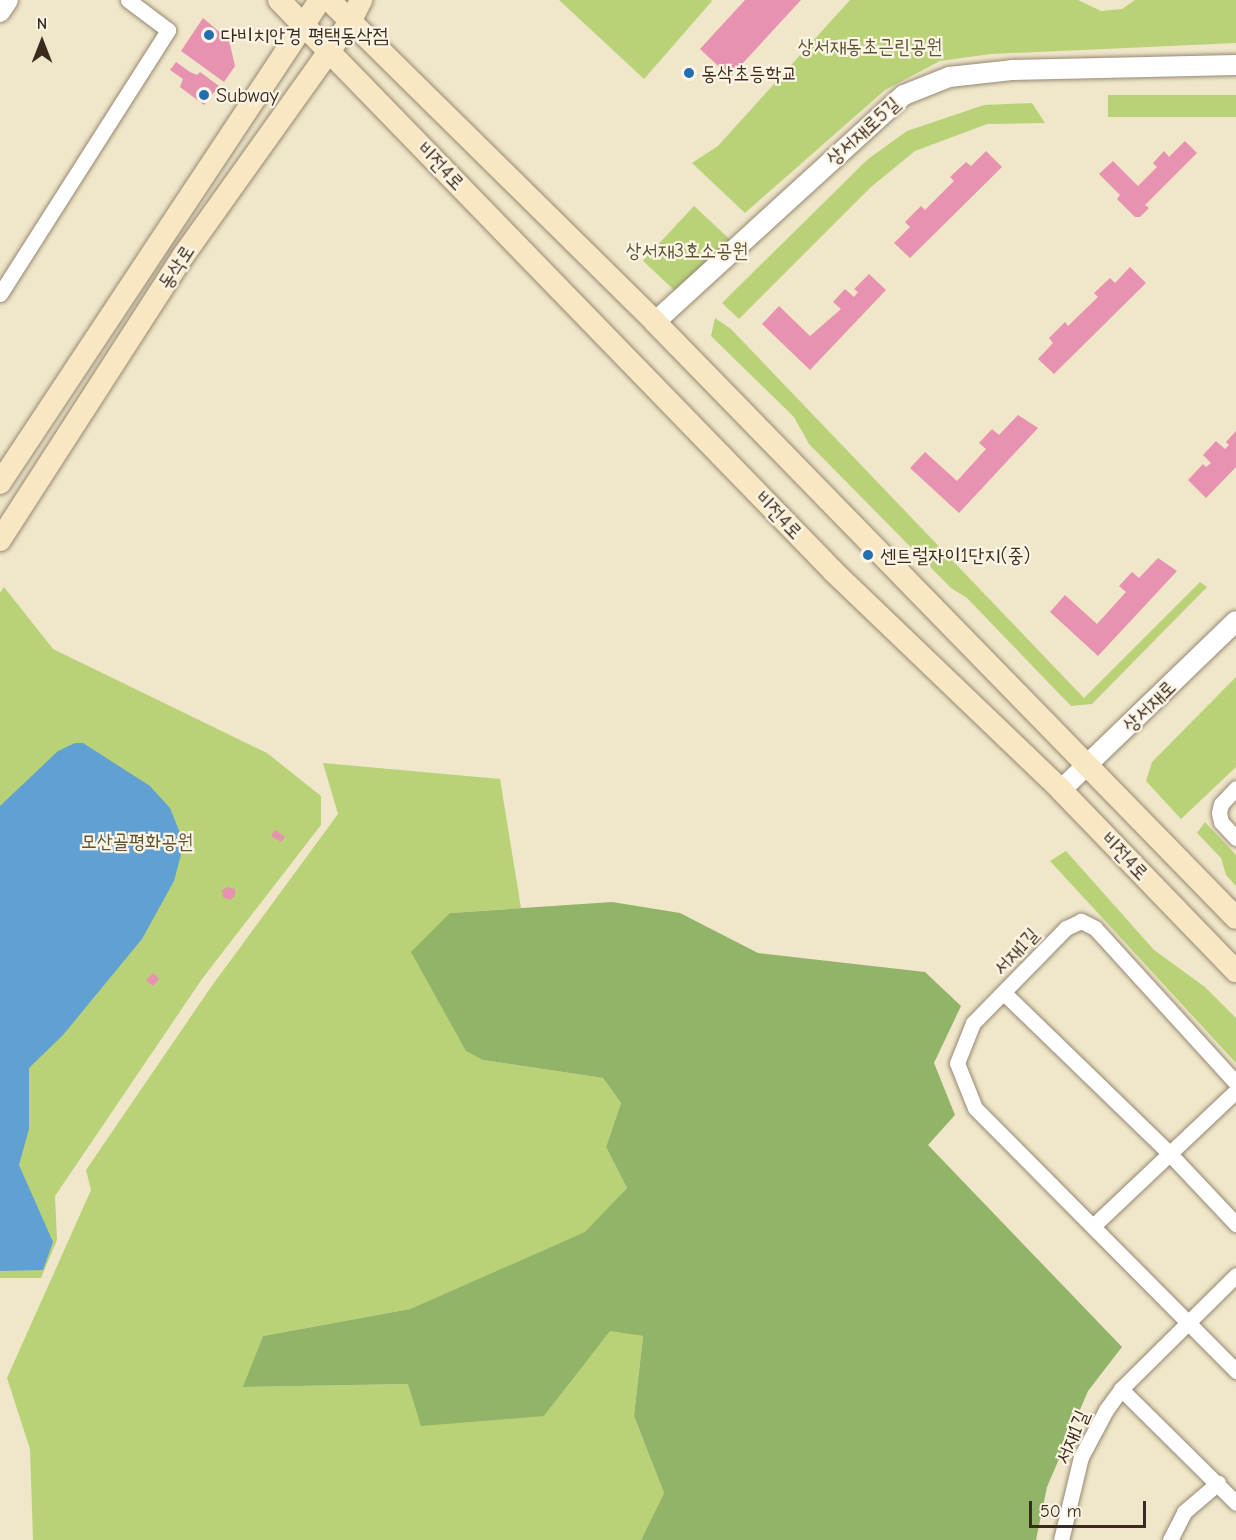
<!DOCTYPE html>
<html>
<head>
<meta charset="utf-8">
<style>
  body { margin:0 }
  #map { position:relative; width:1236px; height:1540px; overflow:hidden; background:#f0e6c9; font-family:"Comic Neue","Poor Story",sans-serif }
  div>[style] { position:absolute }
  [style*='--x'] { left:calc(var(--x)*1px); top:calc(var(--y)*1px); width:calc(var(--w)*1px); rotate:calc(var(--a)*1deg) }
  .green>* { inset:0; background:#b9d278; transform-origin:0 0 }
  .forest>* { inset:0; background:#92b468 }
  .water>* { inset:0; background:#61a0d3 }
  .building>* { inset:0; background:#e792b0 }
  .roads { filter:drop-shadow(0 0 2px #968874) drop-shadow(0 0 2px #968874) }
  .minor>* { height:15px; margin:-7.5px; padding:0 7.5px; transform-origin:7.5px; border-radius:7.5px; background:#fff }
  .tertiary>* { height:20px; margin:-10px; padding:0 10px; transform-origin:10px; border-radius:10px; background:#fff }
  .secondary>* { height:22px; margin:-11px; padding:0 11px; transform-origin:11px; border-radius:11px; background:#f9e7c3 }
  .dots>* { width:16px; height:16px; translate:-50% -50%; box-sizing:border-box; border:3px solid #fcf5e5; border-radius:50% }
  span { translate:-50% -50%; white-space:nowrap; text-align:center; line-height:1.15; -webkit-text-stroke:4.5px #fcf5e5; paint-order:stroke }
  .poi-label { font-size:20px; color:#3b2a1e }
  .left { translate:0 -50%; text-align:left }
  .park-label { font-size:20px; color:#5a5434 }
  .street-label { font-size:20px; color:#3b2a1e }
  .north { position:absolute; left:12px; top:12px; width:60px; height:60px; -webkit-text-stroke:4px #fcf5e5; paint-order:stroke; rotate:0deg; font-size:16px; font-weight:700; line-height:24px; text-align:center; color:#3b2a1e }
  .north::after { content:''; display:block; margin:auto; width:21px; height:27px; background:#3b2a1e; clip-path:polygon(50% 0,100% 100%,50% 72%,0 100%) }
  .scale { position:absolute; left:1029px; top:1501px; width:117px; height:27px; box-sizing:border-box; border:3px solid #3b2a1e; border-top:0; padding-left:8px; font-size:18px; line-height:21px; white-space:nowrap; color:#3b2a1e; -webkit-text-stroke:4px #fcf5e5; paint-order:stroke }
</style>
</head>
<body>
<div id="map">
  <div class="green">
    <i style="clip-path:polygon(559px 0,711px 0,712px 1px,644px 79px)"></i>
    <i style="clip-path:polygon(850px 0,1078px 0,1101px 11px,1122px 9px,1135px 0,1236px 0,1236px 43px,991px 54px,940px 61px,885px 90px,745px 213px,692px 163px,718px 146px)"></i>
    <i style="left:1236px;top:95px;width:22px;height:128px;rotate:90deg"></i>
    <i style="clip-path:polygon(1032px 103px,1045px 123px,987px 124px,915px 151px,871px 187px,739px 319px,722px 303px,868px 159px,907px 131px,984px 105px)"></i>
    <i style="left:694px;top:206px;width:54px;height:75px;rotate:43deg"></i>
    <i style="clip-path:polygon(715px 318px,731px 329px,1084px 698px,1200px 582px,1207px 587px,1092px 704px,1071px 706px,967px 598px,951px 588px,809px 444px,794px 417px,711px 336px)"></i>
    <i style="clip-path:polygon(4px 587px,53px 649px,267px 753px,321px 796px,321px 825px,202px 979px,55px 1196px,57px 1240px,41px 1278px,0 1278px,0 593px)"></i>
    <i style="clip-path:polygon(1236px 677px,1236px 767px,1181px 819px,1146px 781px,1152px 762px)"></i>
    <i style="clip-path:polygon(323px 763px,500px 779px,521px 908px,450px 913px,484px 1060px,603px 1078px,621px 1103px,606px 1147px,627px 1188px,586px 1232px,410px 1309px,263px 1336px,244px 1387px,408px 1384px,544px 1416px,610px 1330px,643px 1336px,634px 1416px,664px 1493px,641px 1540px,33px 1540px,30px 1449px,7px 1378px,91px 1190px,86px 1170px,211px 987px,338px 814px)"></i>
    <i style="clip-path:polygon(1205px 822px,1236px 855px,1236px 886px,1226px 875px,1221px 858px,1197px 833px)"></i>
    <i style="clip-path:polygon(1066px 851px,1154px 950px,1205px 987px,1236px 1018px,1236px 1063px,1050px 861px)"></i>
  </div>
  <div class="forest">
    <i style="clip-path:polygon(612px 902px,680px 913px,758px 953px,925px 972px,961px 1006px,934px 1063px,955px 1115px,928px 1145px,1122px 1347px,1088px 1391px,1047px 1487px,1036px 1540px,641px 1540px,664px 1493px,634px 1416px,643px 1336px,610px 1331px,544px 1416px,421px 1426px,408px 1384px,243px 1387px,263px 1336px,410px 1309px,585px 1232px,627px 1188px,606px 1147px,621px 1103px,603px 1078px,483px 1060px,466px 1051px,411px 952px,450px 913px)"></i>
  </div>
  <div class="water">
    <i style="clip-path:polygon(75px 743px,83px 743px,150px 786px,170px 808px,184px 843px,174px 881px,142px 939px,63px 1035px,29px 1068px,29px 1129px,19px 1165px,53px 1242px,43px 1270px,0 1271px,0 806px,58px 751px)"></i>
  </div>
  <div class="building">
    <i style="clip-path:polygon(745px 0,801px 0,730px 77px,700px 49px)"></i>
    <i style="clip-path:polygon(203px 18px,229px 40px,235px 66px,224px 82px,181px 51px)"></i>
    <i style="clip-path:polygon(176px 62px,190px 72px,197px 75px,200px 72px,219px 86px,204px 105px,180px 87px,183px 79px,170px 70px)"></i>
    <i style="clip-path:polygon(1185px 141px,1197px 153px,1145px 205px,1149px 208px,1140px 217px,1135px 217px,1117px 199px,1120px 195px,1099px 174px,1113px 161px,1138px 186px,1157px 167px,1153px 163px,1164px 151px,1169px 157px)"></i>
    <i style="clip-path:polygon(986px 151px,1002px 167px,910px 258px,894px 243px,910px 227px,905px 222px,921px 206px,925px 210px,954px 181px,950px 177px,966px 162px,971px 166px)"></i>
    <i style="clip-path:polygon(1130px 267px,1146px 283px,1054px 374px,1038px 359px,1053px 343px,1049px 338px,1065px 322px,1068px 326px,1098px 297px,1094px 293px,1110px 278px,1115px 283px)"></i>
    <i style="clip-path:polygon(869px 274px,886px 290px,810px 370px,762px 324px,779px 306px,810px 336px,841px 309px,833px 302px,845px 289px,854px 297px,858px 292px,854px 289px)"></i>
    <i style="clip-path:polygon(1018px 415px,1038px 428px,959px 513px,910px 468px,925px 452px,957px 481px,986px 449px,979px 443px,992px 429px,999px 435px)"></i>
    <i style="clip-path:polygon(1236px 431px,1236px 467px,1206px 498px,1188px 480px,1203px 464px,1206px 467px,1211px 463px,1203px 455px,1216px 441px,1225px 449px,1229px 445px,1226px 442px)"></i>
    <i style="clip-path:polygon(1158px 558px,1177px 571px,1098px 656px,1050px 612px,1065px 595px,1097px 624px,1126px 592px,1119px 586px,1132px 572px,1139px 578px)"></i>
    <i style="clip-path:polygon(275px 830px,285px 837px,281px 842px,271px 836px)"></i>
    <i style="clip-path:polygon(228px 887px,235px 889px,235px 896px,230px 900px,223px 897px,222px 890px)"></i>
    <i style="clip-path:polygon(153px 973px,159px 979px,153px 986px,146px 980px)"></i>
  </div>
  <div class="roads">
    <div class="minor">
      <i style="--x:0;--y:294;--w:313;--a:-57.5"></i>
      <i style="--x:168;--y:30;--w:50;--a:-143.1"></i>
      <i style="--x:1236;--y:788;--w:22;--a:133"></i>
      <i style="--x:1221;--y:804;--w:9;--a:103"></i>
      <i style="--x:1219;--y:813;--w:9;--a:77"></i>
      <i style="--x:1221;--y:822;--w:22;--a:47"></i>
      <i style="--x:1005;--y:994;--w:228;--a:44.1"></i>
      <i style="--x:1169;--y:1153;--w:98;--a:46.7"></i>
      <i style="--x:1236;--y:1083;--w:210;--a:-132.3"></i>
      <i style="--x:1095;--y:928;--w:16;--a:-153"></i>
      <i style="--x:1081;--y:921;--w:17;--a:155"></i>
      <i style="--x:1066;--y:928;--w:133;--a:134.4"></i>
      <i style="--x:973;--y:1023;--w:43;--a:111.8"></i>
      <i style="--x:957;--y:1063;--w:48;--a:68.2"></i>
      <i style="--x:975;--y:1108;--w:371;--a:45.2"></i>
      <i style="--x:1093;--y:1226;--w:197;--a:-43.4"></i>
      <i style="--x:1121;--y:1389;--w:162;--a:44.7"></i>
      <i style="--x:1061;--y:1540;--w:85;--a:-76.5"></i>
      <i style="--x:1081;--y:1457;--w:53;--a:-62"></i>
      <i style="--x:1106;--y:1410;--w:26;--a:-54"></i>
      <i style="--x:1121;--y:1389;--w:162;--a:-44.7"></i>
      <i style="--x:1170;--y:1540;--w:31;--a:-63"></i>
      <i style="--x:1184;--y:1512;--w:45;--a:-40.5"></i>
    </div>
    <div class="tertiary">
      <i style="--x:0;--y:12;--w:14;--a:-56"></i>
      <i style="--x:655;--y:322;--w:337;--a:-42.4"></i>
      <i style="--x:904;--y:95;--w:48;--a:-21.8"></i>
      <i style="--x:949;--y:77;--w:63;--a:-6.3"></i>
      <i style="--x:1012;--y:70;--w:224;--a:-1.3"></i>
      <i style="--x:1061;--y:790;--w:243;--a:-44"></i>
    </div>
    <div class="secondary">
      <i style="--x:279;--y:0;--w:797;--a:45.86"></i>
      <i style="--x:834;--y:572;--w:315;--a:43.8"></i>
      <i style="--x:1061;--y:790;--w:252;--a:46"></i>
      <i style="--x:329;--y:0;--w:458;--a:44.6"></i>
      <i style="--x:655;--y:322;--w:832;--a:45.73"></i>
      <i style="--x:0;--y:483;--w:579;--a:-56.47"></i>
      <i style="--x:0;--y:540;--w:338;--a:-57.2"></i>
      <i style="--x:183;--y:256;--w:287;--a:-54.5"></i>
      <i style="--x:350;--y:22;--w:25;--a:-63"></i>
    </div>
  </div>
  <div class="dots">
    <i style="left:209px;top:35px;background:#1f6fb2"></i>
    <i style="left:689px;top:73px;background:#1f6fb2"></i>
    <i style="left:204px;top:95px;background:#1f6fb2"></i>
    <i style="left:868px;top:555px;background:#1f6fb2"></i>
  </div>
  <div class="poi-label">
    <span class="left" style="left:221px;top:35px">다비치안경 평택동삭점</span>
    <span class="left" style="left:701px;top:73px">동삭초등학교</span>
    <span class="left" style="left:216px;top:95px">Subway</span>
    <span class="left" style="left:880px;top:555px">센트럴자이1단지(중)</span>
  </div>
  <div class="park-label">
    <span style="left:870px;top:46px">상서재동초근린공원</span>
    <span style="left:687px;top:250px">상서재3호소공원</span>
    <span style="left:137px;top:841px">모산골평화공원</span>
  </div>
  <div class="street-label">
    <span style="left:863px;top:131px;rotate:-42deg">상서재로5길</span>
    <span style="left:441px;top:166px;rotate:46deg">비전4로</span>
    <span style="left:176px;top:267px;rotate:-57deg">동삭로</span>
    <span style="left:779px;top:515px;rotate:46deg">비전4로</span>
    <span style="left:1149px;top:706px;rotate:-44deg">상서재로</span>
    <span style="left:1125px;top:856px;rotate:46deg">비전4로</span>
    <span style="left:1016px;top:951px;rotate:-47deg">서재1길</span>
    <span style="left:1072px;top:1437px;rotate:-67deg">서재1길</span>
  </div>
  <div class="north">N</div>
  <div class="scale">50 m</div>
</div>
</body>
</html>
